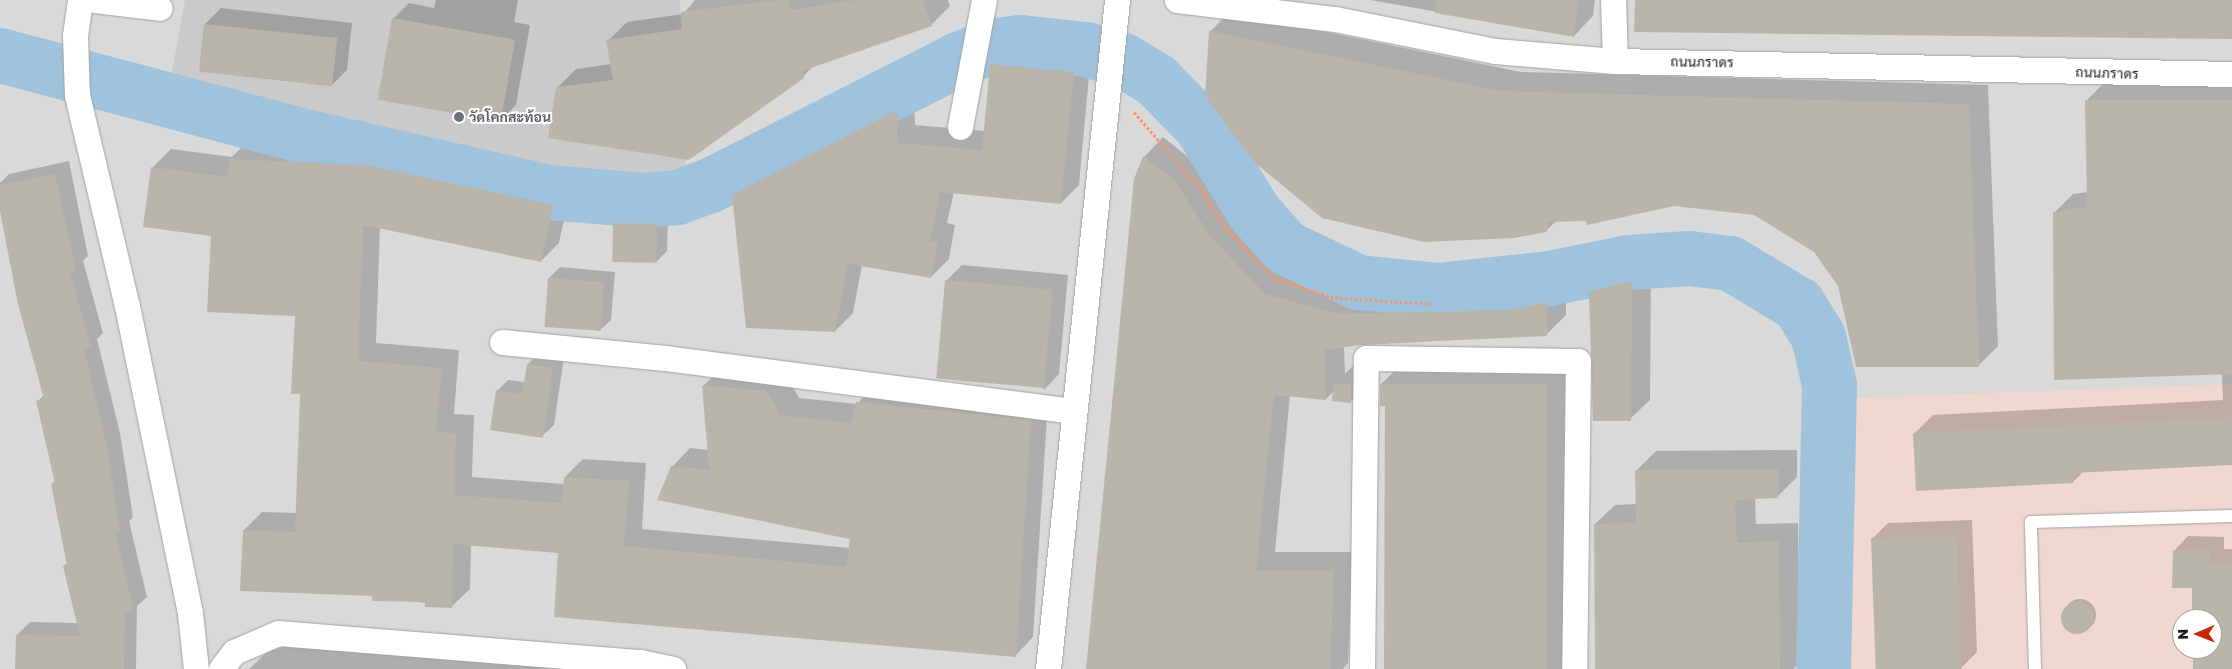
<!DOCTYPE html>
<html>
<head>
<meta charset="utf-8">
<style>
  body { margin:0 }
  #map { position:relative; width:2232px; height:669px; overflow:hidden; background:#eeece1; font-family:"Golos Text",Sarabun,sans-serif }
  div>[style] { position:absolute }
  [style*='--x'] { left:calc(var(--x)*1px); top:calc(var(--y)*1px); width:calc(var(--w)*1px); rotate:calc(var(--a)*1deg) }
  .residential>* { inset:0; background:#dad9d9 }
  .commercial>* { inset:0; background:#f0d7cf }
  .religious>* { inset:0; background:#cacaca }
  .shadow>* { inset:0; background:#0003 }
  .round { border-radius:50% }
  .river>* { height:55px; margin:-27.5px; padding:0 27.5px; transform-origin:27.5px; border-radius:27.5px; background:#a0c3dd }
  .building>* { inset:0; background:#bab5aa; transform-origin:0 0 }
  .path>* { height:3px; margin-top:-1.5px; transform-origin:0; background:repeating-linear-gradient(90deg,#fd9363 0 2.5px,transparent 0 5px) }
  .roads { filter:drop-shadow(0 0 1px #a3a3a3) drop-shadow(0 0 1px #a3a3a3) }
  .service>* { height:12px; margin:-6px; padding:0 6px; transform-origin:6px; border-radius:6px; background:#fff }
  .minor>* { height:25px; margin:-12.5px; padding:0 12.5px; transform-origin:12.5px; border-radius:12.5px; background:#fff }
  .dots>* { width:14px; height:14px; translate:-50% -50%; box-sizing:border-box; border:2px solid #fff; border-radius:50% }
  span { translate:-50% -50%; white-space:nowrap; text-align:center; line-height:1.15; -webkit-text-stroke:4px #fff; paint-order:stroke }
  .street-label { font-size:14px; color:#1c1c1c }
  .worship-label { font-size:14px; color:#5b616d; font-weight:700 }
  .left { translate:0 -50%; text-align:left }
  .north { position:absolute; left:2172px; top:609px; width:50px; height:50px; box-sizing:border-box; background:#fff; border:1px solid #a4a4a4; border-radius:50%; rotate:269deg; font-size:14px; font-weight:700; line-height:20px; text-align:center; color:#1c1c1c }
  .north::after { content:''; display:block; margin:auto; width:18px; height:22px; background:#c82900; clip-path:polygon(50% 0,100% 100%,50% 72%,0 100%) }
</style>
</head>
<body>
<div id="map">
  <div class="residential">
    <i style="clip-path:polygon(evenodd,0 0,2232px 0,2232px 669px,0 669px,0 0,2182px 619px,2212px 619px,2212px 649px,2182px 649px,2182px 619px)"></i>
  </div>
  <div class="commercial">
    <i style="clip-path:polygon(evenodd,2232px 384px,2232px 669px,1830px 669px,1822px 656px,1829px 399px,2232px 384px,2182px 619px,2212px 619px,2212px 649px,2182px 649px,2182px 619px)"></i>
  </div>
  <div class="religious">
    <i style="clip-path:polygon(185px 0,680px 0,687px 193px,643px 200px,548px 192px,167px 99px)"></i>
  </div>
  <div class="shadow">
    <i style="clip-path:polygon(436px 0,518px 0,514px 22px,530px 25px,516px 105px,500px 121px,393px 19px,409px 3px,434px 8px)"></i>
    <i style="clip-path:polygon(695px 0,948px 0,950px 6px,931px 25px,814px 65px,803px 77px,557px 88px,576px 69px,612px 64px,608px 41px,627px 22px,683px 14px)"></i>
    <i style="clip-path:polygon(1370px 0,1595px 0,1593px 16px,1574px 36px)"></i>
    <i style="clip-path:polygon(221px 8px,352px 23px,347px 70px,331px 86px,200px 71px,205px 24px)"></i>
    <i style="clip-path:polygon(1229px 12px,1521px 72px,1988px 85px,1998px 346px,1978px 366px,1840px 286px,1815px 251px,1755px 214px,1674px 205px,1557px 220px,1546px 231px,1210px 32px)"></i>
    <i style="clip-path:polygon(1009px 47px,1091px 54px,1079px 185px,1061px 203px,954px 192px,947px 223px,955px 225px,949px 259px,931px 277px,862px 265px,853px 313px,835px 331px,734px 196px,752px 178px,914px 94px,915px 125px,985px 131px,991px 65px)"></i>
    <i style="clip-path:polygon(2105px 82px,2232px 82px,2232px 464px,2084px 471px,2073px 482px,1915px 433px,1933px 415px,2223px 400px,2222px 373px,2055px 212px,2073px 194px,2088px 192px,2086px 101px)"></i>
    <i style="clip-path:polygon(1163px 137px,1193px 161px,1230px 218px,1285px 275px,1359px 295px,1530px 291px,1566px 283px,1566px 315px,1546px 335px,1344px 346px,1345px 374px,1354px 365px,1370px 382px,1351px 401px,1334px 391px,1326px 399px,1290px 395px,1275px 552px,1353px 552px,1348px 663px,1343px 669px,1087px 669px,1144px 157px)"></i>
    <i style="clip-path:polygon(248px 141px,384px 147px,571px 187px,559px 243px,541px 261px,380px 227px,376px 343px,459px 350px,454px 414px,474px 415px,472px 477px,564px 484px,565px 477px,583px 459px,646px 463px,642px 529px,850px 548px,852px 538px,672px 467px,690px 448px,708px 450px,703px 386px,721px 368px,786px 373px,799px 398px,857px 404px,875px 384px,1048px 402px,1033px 637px,1015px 656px,560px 552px,471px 545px,470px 589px,451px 607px,374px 595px,244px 530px,262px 512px,297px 513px,302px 393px,296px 314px,212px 235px,153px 167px,171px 149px,232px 157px)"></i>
    <i style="clip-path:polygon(69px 161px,88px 256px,83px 261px,103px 333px,97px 339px,120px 433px,133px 517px,129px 521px,147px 597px,137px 606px,136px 669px,16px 669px,17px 635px,30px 622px,78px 623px,64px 566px,68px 562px,52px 484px,56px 480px,37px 402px,44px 395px,0 207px,0 183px,9px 174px)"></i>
    <i style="clip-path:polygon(625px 212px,668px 214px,667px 251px,656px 262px,614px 223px)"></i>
    <i style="clip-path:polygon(1651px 262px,1650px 400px,1630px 419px,1590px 292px,1610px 273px)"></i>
    <i style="clip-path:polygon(962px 265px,1068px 275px,1059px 374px,1044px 390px,946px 281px)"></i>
    <i style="clip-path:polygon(560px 267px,615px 272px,611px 320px,599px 331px,549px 278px)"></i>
    <i style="clip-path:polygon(539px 353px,564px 357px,554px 425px,542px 436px,497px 391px,508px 380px,525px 382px,528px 364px)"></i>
    <i style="clip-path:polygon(1401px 365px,1565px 365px,1563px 669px,1386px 669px,1386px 405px,1381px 384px)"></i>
    <i style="clip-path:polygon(1797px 450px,1797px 477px,1778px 496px,1755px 498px,1756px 524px,1798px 523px,1799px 663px,1793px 669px,1597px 669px,1595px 524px,1615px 505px,1637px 504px,1637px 470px,1656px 451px)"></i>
    <i style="clip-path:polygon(1972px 520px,1977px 652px,1961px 668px,1877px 669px,1872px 539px,1888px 523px)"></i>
    <i style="clip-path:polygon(2188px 536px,2224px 537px,2224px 549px,2232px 549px,2232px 669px,2194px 669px,2194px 649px,2212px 649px,2212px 619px,2194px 619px,2193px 587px,2174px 551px)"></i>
    <i class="round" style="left:2064px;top:599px;width:32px;height:32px"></i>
    <i style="clip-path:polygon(315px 637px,584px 669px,249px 669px,267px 652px)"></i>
  </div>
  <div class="river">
    <i style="--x:0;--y:55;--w:310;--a:14.9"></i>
    <i style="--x:300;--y:135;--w:254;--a:12.9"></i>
    <i style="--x:548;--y:192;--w:95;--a:4.8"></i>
    <i style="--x:643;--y:200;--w:34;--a:-5"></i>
    <i style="--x:677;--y:197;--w:33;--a:-20"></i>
    <i style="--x:708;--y:186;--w:280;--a:-26.9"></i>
    <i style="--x:958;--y:59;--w:40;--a:-21"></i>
    <i style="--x:995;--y:45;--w:25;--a:-7"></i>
    <i style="--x:1020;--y:42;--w:66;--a:6.1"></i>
    <i style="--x:1086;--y:49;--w:39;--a:17"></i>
    <i style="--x:1123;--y:60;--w:39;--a:31"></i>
    <i style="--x:1156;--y:80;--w:64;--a:45.6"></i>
    <i style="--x:1201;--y:126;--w:101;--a:58.4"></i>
    <i style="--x:1254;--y:212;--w:47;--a:48.5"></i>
    <i style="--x:1285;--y:247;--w:81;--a:25.6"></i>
    <i style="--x:1358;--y:282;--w:79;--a:5.8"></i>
    <i style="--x:1437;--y:290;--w:113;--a:-6.1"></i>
    <i style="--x:1549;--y:278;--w:81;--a:-11.4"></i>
    <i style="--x:1628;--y:262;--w:61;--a:-3.8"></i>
    <i style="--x:1689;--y:258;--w:41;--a:7"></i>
    <i style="--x:1730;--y:263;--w:79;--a:31.1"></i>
    <i style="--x:1798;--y:304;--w:38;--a:58"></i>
    <i style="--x:1818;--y:336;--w:50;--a:77.3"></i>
    <i style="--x:1829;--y:385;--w:284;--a:91.2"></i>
  </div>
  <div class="building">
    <i style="clip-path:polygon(779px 0,789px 0,791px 10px,856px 0,923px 0,932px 26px,802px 71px,804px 78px,689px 160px,548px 138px,556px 87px,613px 80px,606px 40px,682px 29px,681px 12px)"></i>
    <i style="clip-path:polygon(1436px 0,1578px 0,1574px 37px,1435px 13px)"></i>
    <i style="clip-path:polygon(1635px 0,2232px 0,2232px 39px,1634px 32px)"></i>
    <i style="left:392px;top:18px;width:125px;height:83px;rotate:10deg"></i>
    <i style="left:204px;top:24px;width:134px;height:48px;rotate:6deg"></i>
    <i style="clip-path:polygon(1209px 31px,1501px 91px,1969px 104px,1979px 367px,1856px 367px,1838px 286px,1814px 252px,1754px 215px,1674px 206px,1587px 225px,1586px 221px,1547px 222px,1547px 232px,1514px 238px,1424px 242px,1322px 218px,1254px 162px,1205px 96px)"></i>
    <i style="clip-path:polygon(990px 64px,1074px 72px,1061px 204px,940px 192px,930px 241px,938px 242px,931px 278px,848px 264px,835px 332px,746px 328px,732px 195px,897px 110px,897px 143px,982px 150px)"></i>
    <i style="clip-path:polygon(2085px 100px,2232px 100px,2232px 374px,2054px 380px,2053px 212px,2087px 207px)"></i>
    <i style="clip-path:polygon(1143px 156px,1174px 180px,1211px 237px,1265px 294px,1339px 314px,1510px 310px,1547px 302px,1547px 336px,1366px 344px,1325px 350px,1326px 400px,1274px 395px,1256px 571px,1334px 571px,1330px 669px,1086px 669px,1134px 179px)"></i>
    <i style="clip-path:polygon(229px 159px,366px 165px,553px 205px,541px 262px,363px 225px,358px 361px,442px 368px,436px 432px,456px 433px,454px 495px,562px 503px,564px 477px,629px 481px,624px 546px,846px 567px,850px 539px,657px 500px,671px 466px,709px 470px,702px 385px,767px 391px,780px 415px,851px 423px,856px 402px,1031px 420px,1016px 657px,554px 617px,558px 553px,453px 544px,452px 608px,425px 607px,425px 602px,372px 601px,372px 596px,240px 591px,243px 530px,295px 532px,300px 394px,291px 394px,295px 316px,207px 312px,211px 236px,143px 227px,151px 167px,228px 177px)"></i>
    <i style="clip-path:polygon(55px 174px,76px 270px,70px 272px,91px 347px,84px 349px,107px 447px,120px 532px,115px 533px,134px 611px,125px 613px,124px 669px,15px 669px,16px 635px,80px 636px,63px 566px,67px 565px,51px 484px,55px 483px,36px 401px,44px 399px,18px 304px,0 211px,0 185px)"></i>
    <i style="left:613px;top:223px;width:44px;height:39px;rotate:1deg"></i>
    <i style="left:548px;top:278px;width:56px;height:49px;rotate:4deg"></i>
    <i style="left:945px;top:280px;width:108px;height:99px;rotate:5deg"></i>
    <i style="clip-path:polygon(1632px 281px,1631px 421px,1593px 421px,1589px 292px)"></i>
    <i style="clip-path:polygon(527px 364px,553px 368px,543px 438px,490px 430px,496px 390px,522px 394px)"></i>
    <i style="clip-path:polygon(1333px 384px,1351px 384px,1351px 403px,1332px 401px)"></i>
    <i style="clip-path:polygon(1380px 384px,1546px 384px,1546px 669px,1384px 669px,1385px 406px,1380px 406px)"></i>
    <i style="clip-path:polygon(2232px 417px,2232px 465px,2073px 473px,2073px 483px,1916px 491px,1913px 433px)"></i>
    <i style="clip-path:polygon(1778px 469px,1778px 498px,1735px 500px,1737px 543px,1779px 541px,1780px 669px,1595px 669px,1594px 524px,1636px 523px,1635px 470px)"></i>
    <i style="left:1957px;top:535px;width:134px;height:86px;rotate:88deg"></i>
    <i style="clip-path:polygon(2173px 550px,2210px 550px,2210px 563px,2232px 562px,2232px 669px,2193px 669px,2193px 649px,2212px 649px,2212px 619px,2192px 619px,2192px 588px,2172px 588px)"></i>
    <i class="round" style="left:2061px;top:602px;width:32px;height:32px"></i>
  </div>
  <div class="path">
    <i style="--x:1134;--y:112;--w:101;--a:49"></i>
    <i style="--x:1200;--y:188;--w:46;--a:57.3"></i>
    <i style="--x:1225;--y:227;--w:71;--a:46.1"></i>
    <i style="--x:1274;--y:278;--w:64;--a:18.2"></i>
    <i style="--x:1335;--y:298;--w:99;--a:3.5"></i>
  </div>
  <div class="roads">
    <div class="service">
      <i style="--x:2035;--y:669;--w:147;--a:-91.6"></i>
      <i style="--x:2031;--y:522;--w:201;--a:-1.7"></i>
    </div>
    <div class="minor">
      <i style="--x:80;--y:0;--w:36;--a:98"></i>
      <i style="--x:75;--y:36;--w:59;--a:88.1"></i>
      <i style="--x:77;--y:95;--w:217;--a:76.7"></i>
      <i style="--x:127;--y:306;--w:313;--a:78.4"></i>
      <i style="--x:190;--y:613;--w:56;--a:83.9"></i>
      <i style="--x:95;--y:0;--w:65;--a:7"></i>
      <i style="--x:1177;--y:0;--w:159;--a:6.9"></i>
      <i style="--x:1335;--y:19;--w:163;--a:11.3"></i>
      <i style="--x:1495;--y:51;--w:120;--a:4.8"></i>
      <i style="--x:1615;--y:61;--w:617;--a:1.21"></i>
      <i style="--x:1613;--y:0;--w:61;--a:88.1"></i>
      <i style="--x:960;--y:127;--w:129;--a:-79.3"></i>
      <i style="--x:502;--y:342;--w:164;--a:5.6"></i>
      <i style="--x:665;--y:358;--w:412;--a:7.4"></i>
      <i style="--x:221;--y:669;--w:21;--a:-53"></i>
      <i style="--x:234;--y:652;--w:48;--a:-23.4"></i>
      <i style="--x:278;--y:633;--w:363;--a:4.6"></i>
      <i style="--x:640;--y:662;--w:34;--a:12"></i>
      <i style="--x:1048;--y:669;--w:673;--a:-84.11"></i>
      <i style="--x:1362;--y:669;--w:311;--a:-89.3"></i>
      <i style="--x:1366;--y:358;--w:212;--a:0.8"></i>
      <i style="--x:1578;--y:361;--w:308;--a:90.7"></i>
    </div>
  </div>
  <div class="dots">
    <i style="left:459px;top:117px;background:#6b7280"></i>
  </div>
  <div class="street-label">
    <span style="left:1702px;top:62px;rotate:1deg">ถนนภราดร</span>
    <span style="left:2107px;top:73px;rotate:2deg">ถนนภราดร</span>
  </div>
  <div class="worship-label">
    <span class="left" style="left:469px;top:117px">วัดโคกสะท้อน</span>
  </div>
  <div class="north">N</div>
</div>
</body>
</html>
